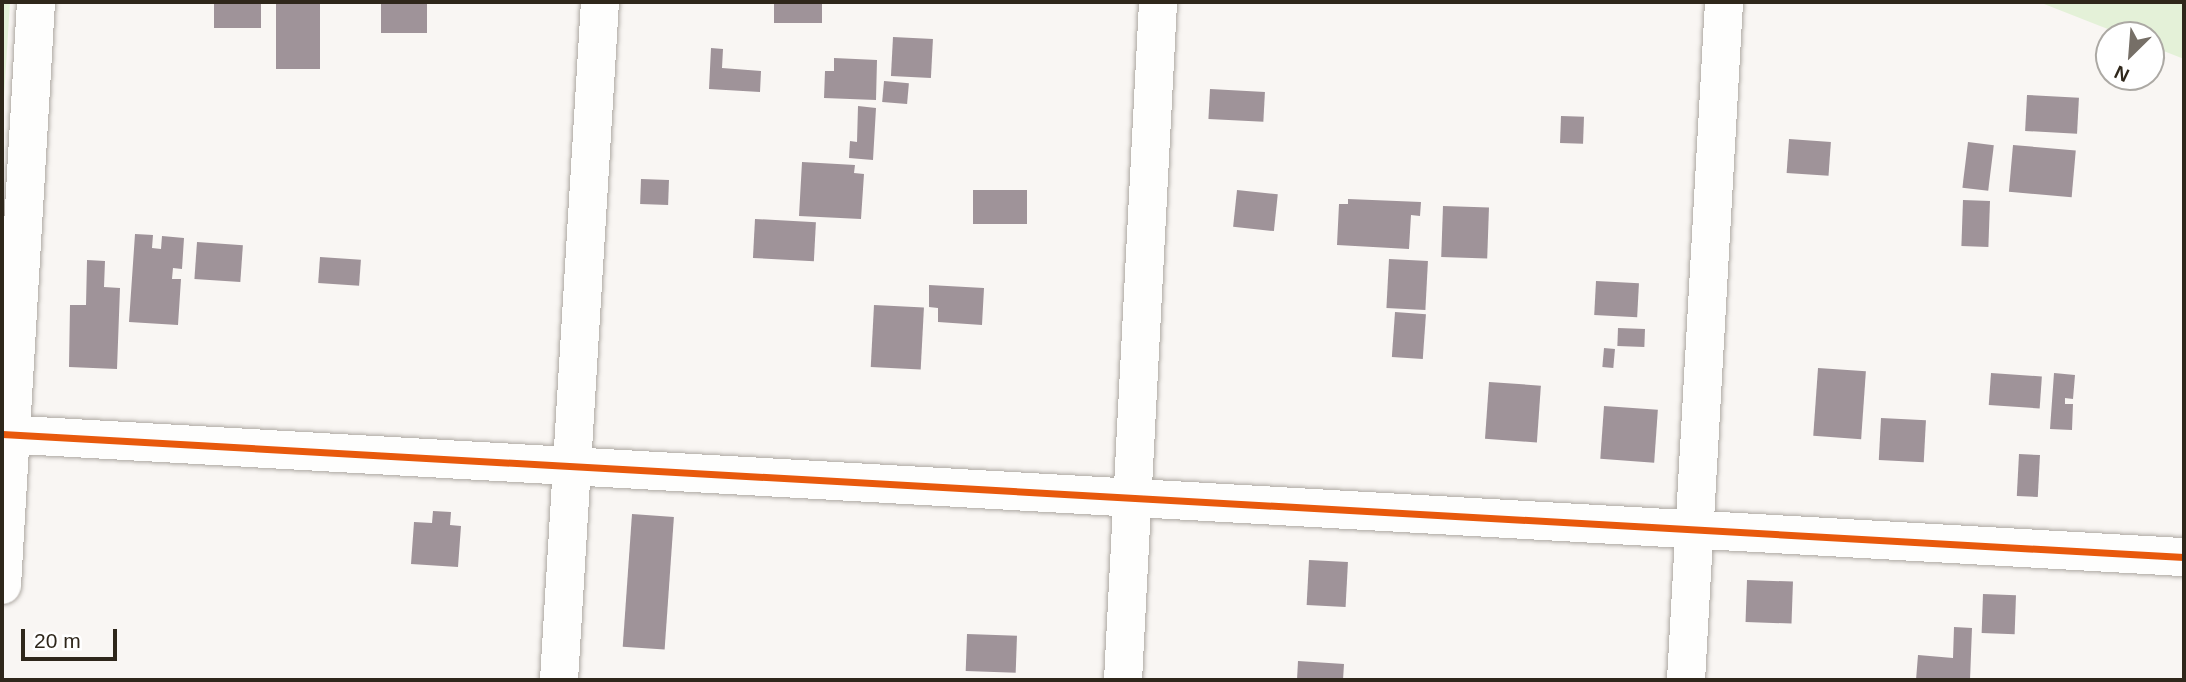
<!DOCTYPE html>
<html>
<head>
<meta charset="utf-8">
<style>
  body { margin:0 }
  #map { position:relative; width:2186px; height:682px; overflow:hidden; background:#f9f6f3; font-family:Helvetica,sans-serif }
  div>[style] { position:absolute }
  [style*='--x'] { left:calc(var(--x)*1px); top:calc(var(--y)*1px); width:calc(var(--w)*1px); rotate:calc(var(--a)*1deg) }
  .green>* { inset:0; background:#e4f1d8 }
  .building>* { inset:0; background:#9f9399; transform-origin:0 0 }
  .roads { filter:drop-shadow(0 0 2px #ada8a2) drop-shadow(0 0 2px #ada8a2) }
  .minor>* { height:38px; margin:-19px; padding:0 19px; transform-origin:19px; border-radius:19px; background:#fefefd }
  .cycleway>* { height:7px; margin:-3.5px; padding:0 3.5px; transform-origin:3.5px; border-radius:3.5px; background:#e8590c }
  span { translate:-50% -50%; white-space:nowrap; text-align:center; line-height:1.15; -webkit-text-stroke:7px #fff; paint-order:stroke }
  .frame { position:absolute; inset:0; border:4px solid #2f271b; pointer-events:none }
  .north { position:absolute; left:2095px; top:21px; width:70px; height:70px; box-sizing:border-box; background:#fff; border:2px solid #aca9a4; border-radius:50%; rotate:205deg; font-size:19px; font-weight:700; line-height:28px; text-align:center; color:#2f271b }
  .north::after { content:''; display:block; margin:auto; width:24px; height:32px; background:#766f67; clip-path:polygon(50% 0,100% 100%,50% 72%,0 100%) }
  .scale { position:absolute; left:21px; top:629px; width:96px; height:32px; box-sizing:border-box; border:4px solid #2f271b; border-top:0; padding-left:9px; font-size:21px; line-height:24px; white-space:nowrap; color:#2f271b; -webkit-text-stroke:5px #fff; paint-order:stroke }
</style>
</head>
<body>
<div id="map">
  <div class="green">
    <i style="clip-path:polygon(2px 2px,10px 2px,2px 129px)"></i>
    <i style="clip-path:polygon(2039px 2px,2184px 2px,2184px 59px,2151px 46px,2151px 35px,2123px 35px)"></i>
  </div>
  <div class="building">
    <i style="left:214px;top:2px;width:47px;height:26px"></i>
    <i style="left:276px;top:2px;width:44px;height:67px"></i>
    <i style="left:381px;top:2px;width:46px;height:31px"></i>
    <i style="left:774px;top:2px;width:48px;height:21px"></i>
    <i style="left:893px;top:37px;width:40px;height:39px;rotate:3deg"></i>
    <i style="clip-path:polygon(711px 48px,723px 49px,722px 68px,761px 71px,760px 92px,709px 89px)"></i>
    <i style="clip-path:polygon(834px 58px,877px 60px,876px 100px,824px 98px,825px 71px,834px 71px)"></i>
    <i style="left:884px;top:81px;width:25px;height:21px;rotate:5deg"></i>
    <i style="left:1210px;top:89px;width:55px;height:30px;rotate:3deg"></i>
    <i style="left:2027px;top:95px;width:52px;height:36px;rotate:3deg"></i>
    <i style="clip-path:polygon(858px 106px,876px 108px,873px 160px,849px 158px,850px 141px,857px 142px)"></i>
    <i style="left:1561px;top:116px;width:23px;height:27px;rotate:2deg"></i>
    <i style="left:1789px;top:139px;width:42px;height:34px;rotate:4deg"></i>
    <i style="left:1968px;top:142px;width:26px;height:46px;rotate:7deg"></i>
    <i style="left:2013px;top:145px;width:63px;height:47px;rotate:5deg"></i>
    <i style="clip-path:polygon(802px 162px,855px 165px,854px 173px,864px 174px,861px 219px,799px 216px)"></i>
    <i style="left:641px;top:179px;width:28px;height:25px;rotate:2deg"></i>
    <i style="left:973px;top:190px;width:54px;height:34px"></i>
    <i style="left:1237px;top:190px;width:41px;height:37px;rotate:6deg"></i>
    <i style="clip-path:polygon(1348px 199px,1421px 202px,1420px 216px,1411px 215px,1409px 249px,1337px 245px,1339px 204px,1348px 204px)"></i>
    <i style="left:1963px;top:200px;width:27px;height:46px;rotate:2deg"></i>
    <i style="left:1443px;top:206px;width:46px;height:51px;rotate:2deg"></i>
    <i style="left:755px;top:219px;width:61px;height:39px;rotate:3deg"></i>
    <i style="clip-path:polygon(135px 234px,153px 235px,152px 248px,161px 249px,162px 236px,184px 238px,182px 269px,173px 268px,172px 279px,181px 279px,178px 325px,129px 322px)"></i>
    <i style="left:197px;top:242px;width:46px;height:37px;rotate:4deg"></i>
    <i style="left:320px;top:257px;width:41px;height:26px;rotate:4deg"></i>
    <i style="left:1389px;top:259px;width:39px;height:49px;rotate:3deg"></i>
    <i style="clip-path:polygon(87px 260px,105px 261px,104px 287px,120px 288px,117px 369px,69px 367px,70px 305px,86px 305px)"></i>
    <i style="left:1596px;top:281px;width:43px;height:34px;rotate:3deg"></i>
    <i style="clip-path:polygon(929px 285px,984px 288px,982px 325px,938px 322px,938px 308px,929px 307px)"></i>
    <i style="left:874px;top:305px;width:50px;height:62px;rotate:3deg"></i>
    <i style="left:1395px;top:312px;width:31px;height:45px;rotate:4deg"></i>
    <i style="left:1618px;top:328px;width:27px;height:18px;rotate:2deg"></i>
    <i style="left:1604px;top:348px;width:11px;height:19px;rotate:5deg"></i>
    <i style="left:1818px;top:368px;width:48px;height:68px;rotate:4deg"></i>
    <i style="left:1991px;top:373px;width:51px;height:32px;rotate:4deg"></i>
    <i style="clip-path:polygon(2054px 373px,2075px 375px,2073px 399px,2065px 398px,2065px 404px,2073px 404px,2072px 430px,2050px 429px)"></i>
    <i style="left:1489px;top:382px;width:52px;height:57px;rotate:4deg"></i>
    <i style="left:1604px;top:406px;width:54px;height:53px;rotate:4deg"></i>
    <i style="left:1881px;top:418px;width:45px;height:42px;rotate:3deg"></i>
    <i style="left:2019px;top:454px;width:21px;height:42px;rotate:3deg"></i>
    <i style="clip-path:polygon(433px 511px,451px 512px,450px 525px,461px 526px,458px 567px,411px 564px,414px 522px,432px 523px)"></i>
    <i style="left:632px;top:514px;width:42px;height:133px;rotate:4deg"></i>
    <i style="left:1309px;top:560px;width:39px;height:45px;rotate:3deg"></i>
    <i style="left:1747px;top:580px;width:46px;height:42px;rotate:2deg"></i>
    <i style="left:1983px;top:594px;width:33px;height:39px;rotate:2deg"></i>
    <i style="clip-path:polygon(1954px 627px,1972px 628px,1970px 680px,1916px 680px,1918px 655px,1953px 658px)"></i>
    <i style="left:967px;top:634px;width:50px;height:37px;rotate:2deg"></i>
    <i style="clip-path:polygon(1298px 661px,1344px 664px,1343px 680px,1297px 680px)"></i>
  </div>
  <div class="roads">
    <div class="minor">
      <i style="--x:2;--y:434;--w:2185;--a:3.23"></i>
      <i style="--x:2;--y:585;--w:584;--a:-86.66"></i>
      <i style="--x:559;--y:680;--w:679;--a:-86.54"></i>
      <i style="--x:1123;--y:680;--w:679;--a:-87.04"></i>
      <i style="--x:1686;--y:680;--w:679;--a:-86.79"></i>
    </div>
  </div>
  <div class="cycleway">
    <i style="--x:2;--y:434;--w:2185;--a:3.23"></i>
  </div>
  <div class="frame"></div>
  <div class="north">N</div>
  <div class="scale">20 m</div>
</div>
</body>
</html>
